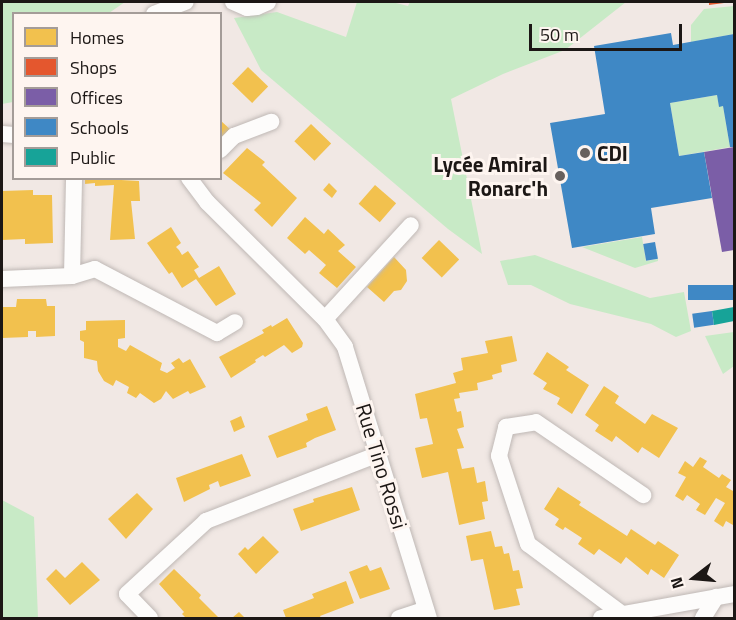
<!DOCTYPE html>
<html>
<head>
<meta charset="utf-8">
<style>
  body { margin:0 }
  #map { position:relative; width:736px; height:620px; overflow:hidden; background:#f1e8e4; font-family:"Titillium Web",sans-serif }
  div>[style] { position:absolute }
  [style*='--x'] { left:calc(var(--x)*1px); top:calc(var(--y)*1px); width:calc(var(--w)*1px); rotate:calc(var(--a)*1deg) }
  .green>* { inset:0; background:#c8eac6 }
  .homes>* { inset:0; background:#f2c14e; transform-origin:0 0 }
  .shops>* { inset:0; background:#e4572e }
  .offices>* { inset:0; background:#7b5ea7 }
  .schools>* { inset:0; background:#3f88c5; transform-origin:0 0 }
  .public>* { inset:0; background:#17a398 }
  .roads { filter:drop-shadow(0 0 2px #bfb8b5) drop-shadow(0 0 2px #bfb8b5) }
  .minor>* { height:16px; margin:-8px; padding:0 8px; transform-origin:8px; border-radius:8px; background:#fdfcfb }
  .dots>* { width:16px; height:16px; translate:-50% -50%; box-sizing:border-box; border:3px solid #fef5f0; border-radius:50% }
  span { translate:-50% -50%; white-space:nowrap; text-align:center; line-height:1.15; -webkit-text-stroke:6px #fef5f0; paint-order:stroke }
  .poi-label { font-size:21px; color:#1c1715; font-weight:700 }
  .left { translate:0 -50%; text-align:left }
  .right { translate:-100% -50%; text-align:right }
  .street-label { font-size:21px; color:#1c1715 }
  .frame { position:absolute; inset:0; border:3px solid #1c1715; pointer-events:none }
  .legend { position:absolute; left:12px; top:12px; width:210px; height:168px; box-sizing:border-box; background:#fef5f0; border:2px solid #a49c98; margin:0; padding:8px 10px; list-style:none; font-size:18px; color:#1c1715 }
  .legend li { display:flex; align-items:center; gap:12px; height:30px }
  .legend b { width:30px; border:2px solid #a49c98 }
  .north { position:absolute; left:664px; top:548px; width:60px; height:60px; -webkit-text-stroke:4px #fef5f0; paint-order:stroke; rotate:254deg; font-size:16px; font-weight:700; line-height:24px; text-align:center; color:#1c1715 }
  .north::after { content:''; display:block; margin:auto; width:21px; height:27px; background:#1c1715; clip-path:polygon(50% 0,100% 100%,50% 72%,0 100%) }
  .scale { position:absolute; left:529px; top:24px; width:153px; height:27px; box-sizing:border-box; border:3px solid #1c1715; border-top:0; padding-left:8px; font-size:18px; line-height:21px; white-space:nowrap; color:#1c1715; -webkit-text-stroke:4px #fef5f0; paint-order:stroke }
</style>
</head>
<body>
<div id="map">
  <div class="green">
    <i style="clip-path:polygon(2px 2px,125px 2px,109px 13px,14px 14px,13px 102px,2px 104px)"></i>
    <i style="clip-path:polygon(357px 2px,392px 2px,408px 6px,410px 2px,626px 2px,565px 50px,503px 74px,451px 99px,482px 254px,448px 229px,261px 70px,234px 18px,277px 12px,346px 37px)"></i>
    <i style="clip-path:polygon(734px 6px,734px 34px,691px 42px,691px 25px,704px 9px)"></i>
    <i style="clip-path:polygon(717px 95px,719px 106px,723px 106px,730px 147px,679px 156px,670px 103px)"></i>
    <i style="clip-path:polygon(642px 237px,646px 261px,658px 259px,658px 261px,635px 268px,582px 247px)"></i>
    <i style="clip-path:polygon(535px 255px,650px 298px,684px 292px,691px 331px,676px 337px,651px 324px,570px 304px,531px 285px,508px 285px,500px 261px)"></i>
    <i style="clip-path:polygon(734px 332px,734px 366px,723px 374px,705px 336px)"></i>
    <i style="clip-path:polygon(2px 500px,34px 517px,38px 618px,2px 618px)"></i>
  </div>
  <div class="homes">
    <i style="left:248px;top:67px;width:28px;height:23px;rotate:44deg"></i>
    <i style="clip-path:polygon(220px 120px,232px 131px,220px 143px)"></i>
    <i style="left:311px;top:124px;width:28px;height:24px;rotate:44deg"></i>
    <i style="clip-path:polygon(247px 148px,265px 162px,262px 165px,297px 198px,272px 227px,254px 210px,261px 203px,223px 173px)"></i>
    <i style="clip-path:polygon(85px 178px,139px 181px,140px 201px,131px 201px,135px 239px,110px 240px,114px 185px,95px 186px,95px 183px,85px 184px)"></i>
    <i style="clip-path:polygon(329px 183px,337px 191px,332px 198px,323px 190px)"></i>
    <i style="left:375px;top:185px;width:28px;height:25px;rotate:41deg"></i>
    <i style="clip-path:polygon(33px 190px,33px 195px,52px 195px,53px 243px,25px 244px,25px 239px,2px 240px,2px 191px)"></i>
    <i style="clip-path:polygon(305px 217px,324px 234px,328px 229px,345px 245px,338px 251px,356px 267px,337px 288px,319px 273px,326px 265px,309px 250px,305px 254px,287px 238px)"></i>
    <i style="clip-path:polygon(171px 227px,181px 243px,176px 247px,179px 250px,182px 255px,188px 251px,199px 267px,194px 270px,199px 278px,219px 266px,236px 294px,216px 306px,196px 279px,182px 288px,172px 272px,169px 274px,147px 243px)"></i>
    <i style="left:439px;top:240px;width:28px;height:25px;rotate:44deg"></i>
    <i style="clip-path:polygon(394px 257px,406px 270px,407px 281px,401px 290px,394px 291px,384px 302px,367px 287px)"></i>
    <i style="clip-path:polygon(17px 299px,46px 299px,47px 306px,55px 306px,55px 336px,36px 337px,36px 331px,28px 331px,28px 337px,2px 338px,2px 307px,16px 307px)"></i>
    <i style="clip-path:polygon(287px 318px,303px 343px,302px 347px,292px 353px,284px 345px,265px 357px,263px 355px,255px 360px,256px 362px,231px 378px,219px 357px,264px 333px,262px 330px,271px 325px,272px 327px)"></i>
    <i style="clip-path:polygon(125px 320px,125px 338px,118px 339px,118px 347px,126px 351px,130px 345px,162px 363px,160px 370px,167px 373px,175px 368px,171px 363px,179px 358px,183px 363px,190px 359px,206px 387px,190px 394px,188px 391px,173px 399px,166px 391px,161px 399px,154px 403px,140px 393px,136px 398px,127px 393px,129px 387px,116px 380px,113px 386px,104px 381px,98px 371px,97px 361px,84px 358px,84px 342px,80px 340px,80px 331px,86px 330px,86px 321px)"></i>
    <i style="clip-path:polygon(512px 336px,517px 361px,501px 365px,502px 372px,492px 375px,493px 379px,477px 383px,478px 390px,459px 393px,460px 398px,454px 399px,457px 412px,461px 411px,464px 427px,457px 429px,464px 448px,457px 449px,462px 469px,474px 467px,477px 483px,485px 481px,488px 501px,482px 502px,485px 519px,459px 525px,448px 472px,422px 478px,415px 448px,433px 444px,427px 418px,420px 419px,415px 394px,456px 383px,453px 373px,463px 370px,461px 358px,488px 353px,485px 341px)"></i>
    <i style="clip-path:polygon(547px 352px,569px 367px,566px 370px,589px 385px,572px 414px,557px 404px,560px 398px,543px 389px,547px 383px,533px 374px)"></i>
    <i style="clip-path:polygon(604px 386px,619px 396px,615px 403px,645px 424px,652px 414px,678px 428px,659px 458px,642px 447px,638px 453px,616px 436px,612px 442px,595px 431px,599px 425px,585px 415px)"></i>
    <i style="clip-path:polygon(327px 406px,336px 430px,315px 438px,306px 443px,307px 447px,277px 458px,268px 436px,308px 420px,306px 414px)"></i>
    <i style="clip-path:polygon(241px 416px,245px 427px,234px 432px,230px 421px)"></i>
    <i style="clip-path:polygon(242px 454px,251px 476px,220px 487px,218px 481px,209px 485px,210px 489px,184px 502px,176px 478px)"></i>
    <i style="clip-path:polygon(700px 457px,707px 461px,703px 467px,719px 478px,722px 474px,731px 480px,726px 487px,733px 491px,734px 488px,733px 525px,726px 521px,723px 527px,714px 521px,725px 503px,716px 498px,705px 515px,696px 510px,700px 504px,687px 495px,683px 501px,675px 496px,686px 477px,678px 473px,685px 461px,693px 467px)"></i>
    <i style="clip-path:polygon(352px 487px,360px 510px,301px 531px,293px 509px,314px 502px,313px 499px)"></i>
    <i style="clip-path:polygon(558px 487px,581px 502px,579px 505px,627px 536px,631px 529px,655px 545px,658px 541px,679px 555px,664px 578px,651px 569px,648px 575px,626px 557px,621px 564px,599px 549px,594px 555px,578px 544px,582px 538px,565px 527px,563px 530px,555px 525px,559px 519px,544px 509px)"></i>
    <i style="clip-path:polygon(137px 493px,153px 509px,126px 539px,108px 519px)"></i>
    <i style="clip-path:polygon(491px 531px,495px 547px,502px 546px,504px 554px,509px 553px,513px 571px,519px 570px,523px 588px,516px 589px,520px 605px,494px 610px,483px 559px,471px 561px,466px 536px)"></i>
    <i style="clip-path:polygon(263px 536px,279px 552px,256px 574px,238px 554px,245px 547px,248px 550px)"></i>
    <i style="clip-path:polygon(82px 562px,100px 580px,70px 605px,46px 579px,56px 569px,65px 578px)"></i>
    <i style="clip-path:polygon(367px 565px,370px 571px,381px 567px,390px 589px,360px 599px,349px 572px)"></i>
    <i style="clip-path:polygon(174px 569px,201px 595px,199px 598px,219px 618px,186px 618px,182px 614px,184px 612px,159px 584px)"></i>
    <i style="clip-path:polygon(346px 581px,354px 603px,320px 616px,321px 618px,286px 618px,283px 610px,314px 598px,312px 594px)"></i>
    <i style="clip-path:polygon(239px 612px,245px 618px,232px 618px)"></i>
  </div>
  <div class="shops">
    <i style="clip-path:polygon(709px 2px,724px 2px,724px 3px,709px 5px)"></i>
  </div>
  <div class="offices">
    <i style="clip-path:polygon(734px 147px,734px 250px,722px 252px,704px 152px)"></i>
  </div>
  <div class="schools">
    <i style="clip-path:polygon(671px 33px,673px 45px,734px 34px,734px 147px,730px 147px,723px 106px,719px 107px,717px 95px,670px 103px,679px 156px,704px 152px,712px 198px,651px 208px,655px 234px,572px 248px,550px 123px,605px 114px,594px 46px)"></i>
    <i style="left:655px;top:242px;width:17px;height:12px;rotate:80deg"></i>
    <i style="left:734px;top:285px;width:15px;height:46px;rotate:90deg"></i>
    <i style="left:712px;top:311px;width:14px;height:20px;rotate:82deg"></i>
  </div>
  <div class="public">
    <i style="clip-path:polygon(734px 307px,734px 321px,714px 325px,712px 311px)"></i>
  </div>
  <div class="roads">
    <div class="minor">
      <i style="--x:233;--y:2;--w:15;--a:23"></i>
      <i style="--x:247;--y:8;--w:10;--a:-6"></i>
      <i style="--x:257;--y:7;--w:12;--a:-24"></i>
      <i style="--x:154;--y:14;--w:34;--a:-21"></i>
      <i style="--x:2;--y:134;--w:12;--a:5"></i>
      <i style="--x:220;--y:150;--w:20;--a:-45"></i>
      <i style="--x:234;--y:136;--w:40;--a:-21"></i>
      <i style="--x:189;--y:178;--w:30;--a:53"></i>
      <i style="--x:207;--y:202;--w:166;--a:44.8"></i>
      <i style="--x:325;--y:319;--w:34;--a:54"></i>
      <i style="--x:345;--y:347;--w:284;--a:72.8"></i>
      <i style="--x:72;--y:276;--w:98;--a:-88.8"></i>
      <i style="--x:2;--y:279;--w:70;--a:-2.5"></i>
      <i style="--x:72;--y:276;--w:24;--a:-17"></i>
      <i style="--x:95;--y:269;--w:138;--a:27.7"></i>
      <i style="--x:217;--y:333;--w:21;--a:-31"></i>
      <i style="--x:325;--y:319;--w:127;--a:-47.5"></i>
      <i style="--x:622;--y:614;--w:117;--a:-143.3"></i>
      <i style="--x:528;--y:544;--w:93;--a:-108.2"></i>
      <i style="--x:499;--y:456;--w:30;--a:-76"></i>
      <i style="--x:506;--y:427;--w:30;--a:-9"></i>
      <i style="--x:536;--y:422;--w:130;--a:34.3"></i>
      <i style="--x:150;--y:618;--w:33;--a:-134"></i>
      <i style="--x:127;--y:594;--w:108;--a:-42.7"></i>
      <i style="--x:206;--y:521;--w:186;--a:-21.2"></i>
      <i style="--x:399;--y:618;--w:28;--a:-18"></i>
      <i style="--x:601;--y:618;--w:135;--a:-10.2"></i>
      <i style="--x:703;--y:618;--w:25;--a:-58"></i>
    </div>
  </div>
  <div class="dots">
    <i style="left:585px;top:153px;background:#67605d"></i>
    <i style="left:560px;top:176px;background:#67605d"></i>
  </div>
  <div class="poi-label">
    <span class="left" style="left:597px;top:153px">CDI</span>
    <span class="right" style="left:548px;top:176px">Lycée Amiral<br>Ronarc'h</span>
  </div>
  <div class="street-label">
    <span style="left:382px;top:466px;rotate:73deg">Rue Tino Rossi</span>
  </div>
  <div class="frame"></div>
  <ul class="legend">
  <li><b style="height:16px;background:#f2c14e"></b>Homes</li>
  <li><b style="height:16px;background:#e4572e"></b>Shops</li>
  <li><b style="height:16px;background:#7b5ea7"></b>Offices</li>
  <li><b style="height:16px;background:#3f88c5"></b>Schools</li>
  <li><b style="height:16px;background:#17a398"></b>Public</li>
  </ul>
  <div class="north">N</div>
  <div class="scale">50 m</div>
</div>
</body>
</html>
